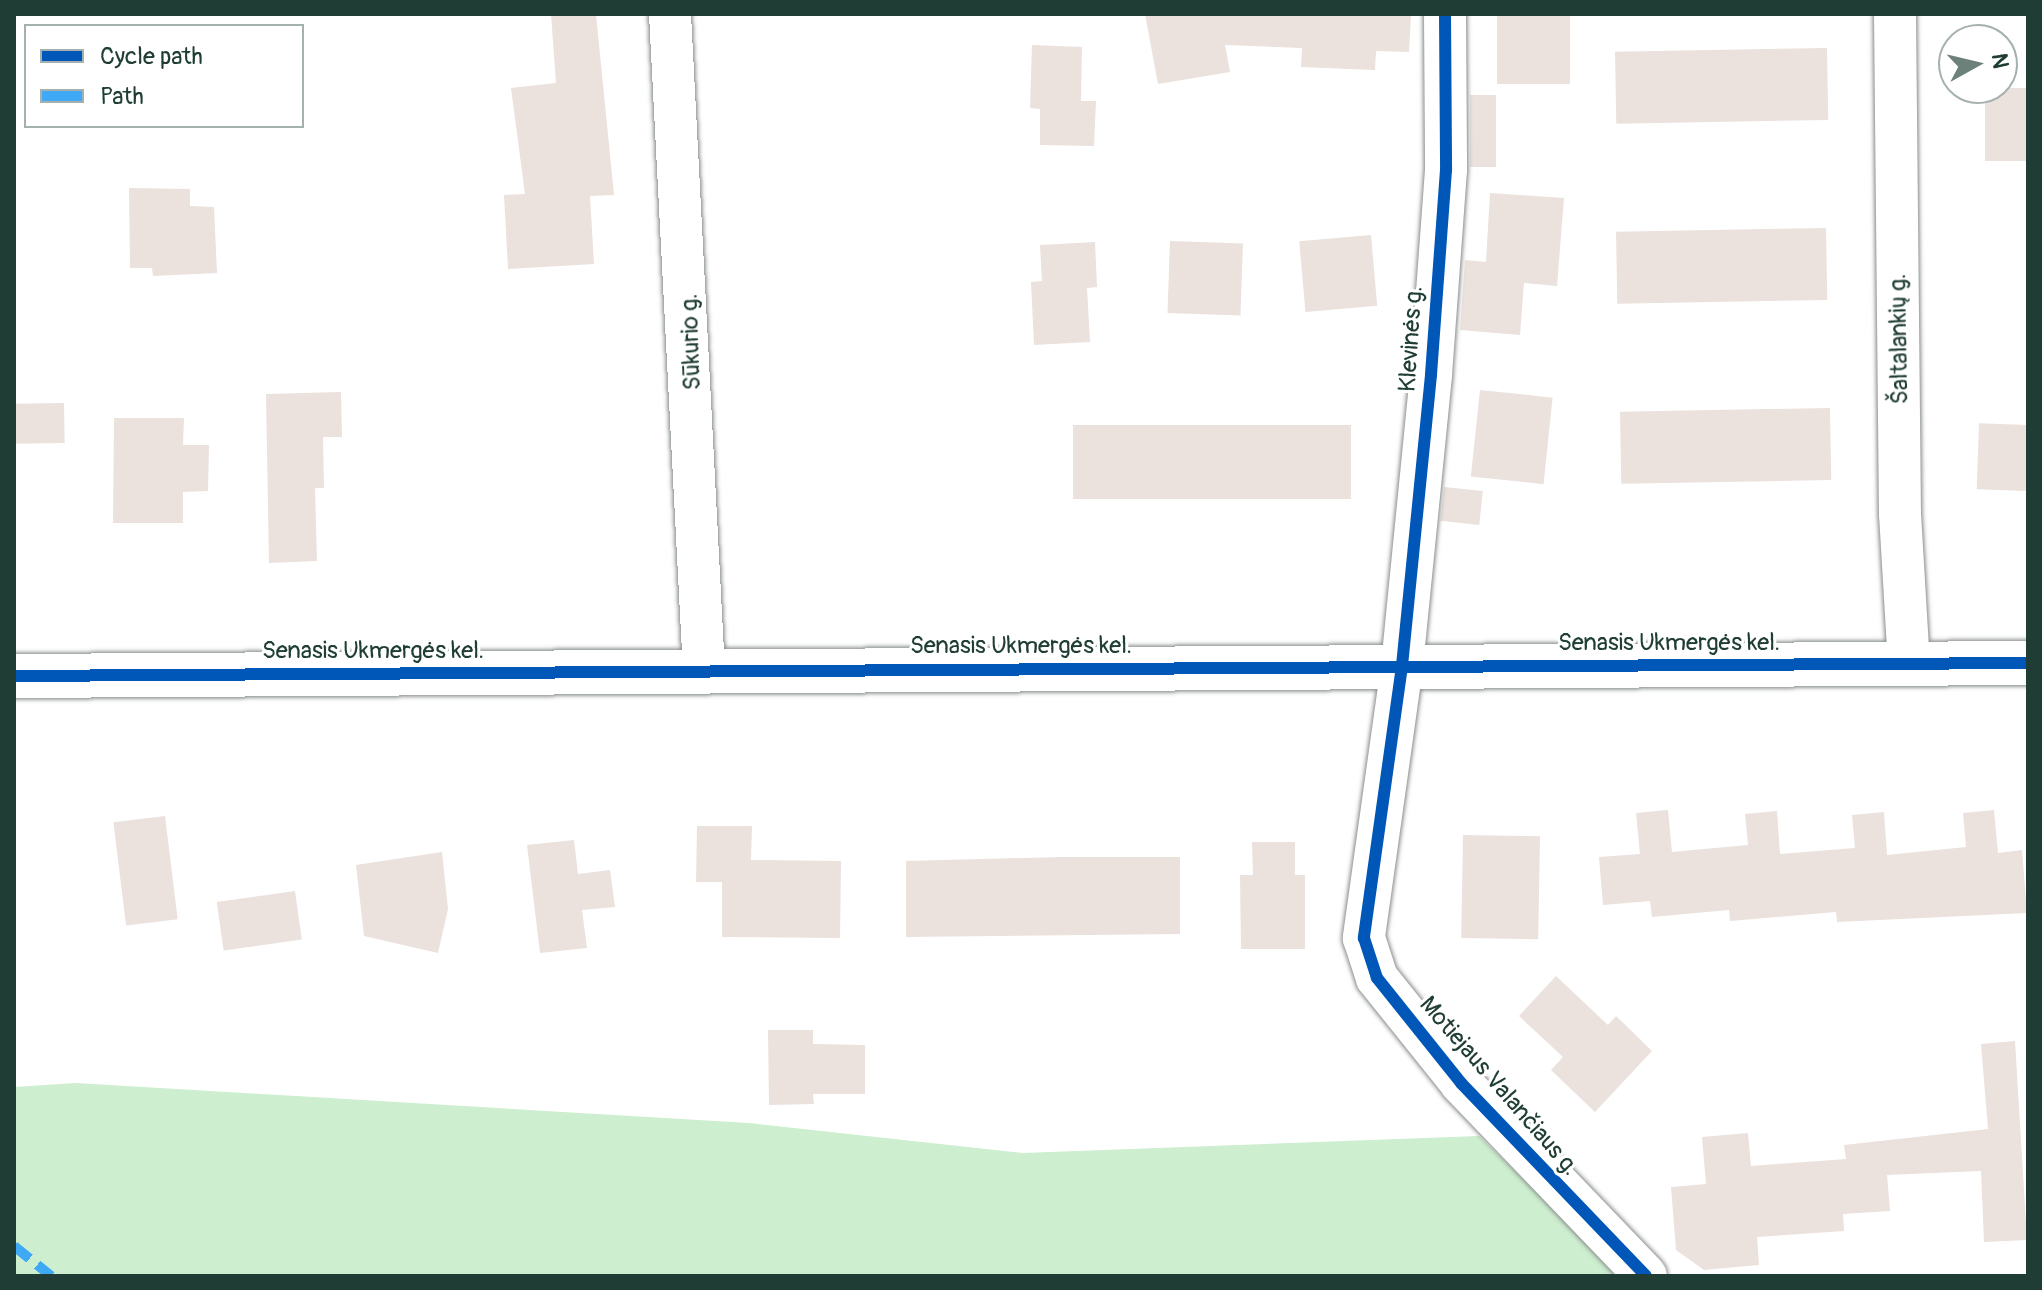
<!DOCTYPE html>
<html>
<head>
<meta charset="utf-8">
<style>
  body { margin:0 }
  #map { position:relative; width:2042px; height:1290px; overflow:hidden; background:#fff; font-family:Pangolin,sans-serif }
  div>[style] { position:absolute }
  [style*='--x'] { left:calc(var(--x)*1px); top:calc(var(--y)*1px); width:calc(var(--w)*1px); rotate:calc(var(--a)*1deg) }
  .green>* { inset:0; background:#cdeecf }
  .building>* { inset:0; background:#ebe1dd; transform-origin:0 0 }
  .roads { filter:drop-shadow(0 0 2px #898f8d) drop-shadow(0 0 2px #898f8d) }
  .minor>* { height:42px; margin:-21px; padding:0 21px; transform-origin:21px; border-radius:21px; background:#fff }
  .secondary>* { height:44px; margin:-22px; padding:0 22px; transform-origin:22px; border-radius:22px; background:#fff }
  .quiet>* { height:10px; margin-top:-5px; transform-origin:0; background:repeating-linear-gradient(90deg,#3fa9f5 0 20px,transparent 0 30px) }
  .cycleway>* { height:12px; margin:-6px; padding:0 6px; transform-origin:6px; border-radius:6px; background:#0057b8 }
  span { translate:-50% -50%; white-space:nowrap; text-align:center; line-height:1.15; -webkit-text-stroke:6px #fff; paint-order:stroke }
  .street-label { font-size:24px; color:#1f3d34 }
  .frame { position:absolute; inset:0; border:16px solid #1f3d34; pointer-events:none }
  .legend { position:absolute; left:24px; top:24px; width:280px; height:104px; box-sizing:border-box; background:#fff; border:2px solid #a5b1ae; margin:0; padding:10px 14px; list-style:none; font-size:24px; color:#1f3d34 }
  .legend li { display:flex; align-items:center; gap:16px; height:40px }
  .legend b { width:40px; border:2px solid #a5b1ae }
  .north { position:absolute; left:1938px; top:24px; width:80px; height:80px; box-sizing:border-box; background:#fff; border:2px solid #a5b1ae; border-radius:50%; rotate:82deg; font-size:22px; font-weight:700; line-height:32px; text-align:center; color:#1f3d34 }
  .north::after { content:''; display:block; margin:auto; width:28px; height:36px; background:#6d817b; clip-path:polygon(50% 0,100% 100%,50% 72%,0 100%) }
</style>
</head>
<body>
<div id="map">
  <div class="green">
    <i style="clip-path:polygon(76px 1083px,749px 1123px,1023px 1153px,1479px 1136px,1623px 1276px,14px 1276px,14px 1087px)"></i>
  </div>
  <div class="building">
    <i style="clip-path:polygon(551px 14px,596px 14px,614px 195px,590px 196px,594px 264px,508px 269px,504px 195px,525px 194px,511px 88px,556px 83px)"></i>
    <i style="clip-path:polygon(1145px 14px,1411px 14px,1409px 52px,1376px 51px,1375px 70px,1301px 67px,1302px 48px,1225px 45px,1230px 72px,1158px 84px)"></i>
    <i style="left:1497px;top:14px;width:73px;height:70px"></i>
    <i style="clip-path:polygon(1032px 45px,1082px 47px,1081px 101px,1096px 101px,1094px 146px,1040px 145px,1040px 109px,1030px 108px)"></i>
    <i style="left:1827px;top:48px;width:72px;height:212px;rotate:89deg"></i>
    <i style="left:1985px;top:88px;width:43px;height:73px"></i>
    <i style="left:1470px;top:95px;width:26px;height:72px"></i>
    <i style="clip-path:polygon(129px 188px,190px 189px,190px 206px,214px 207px,217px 273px,153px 276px,152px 268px,130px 268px)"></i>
    <i style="clip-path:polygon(1490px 193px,1564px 198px,1557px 286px,1524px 283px,1520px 335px,1460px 330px,1465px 260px,1486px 262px)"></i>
    <i style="left:1826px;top:228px;width:72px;height:210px;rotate:89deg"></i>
    <i style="left:1371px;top:235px;width:71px;height:72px;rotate:85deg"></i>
    <i style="left:1170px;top:241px;width:73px;height:72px;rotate:2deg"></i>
    <i style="clip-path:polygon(1095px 242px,1097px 287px,1087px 288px,1090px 342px,1034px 345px,1031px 282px,1042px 281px,1040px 245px)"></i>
    <i style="left:1480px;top:390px;width:73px;height:87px;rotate:6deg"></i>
    <i style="clip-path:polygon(341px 392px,342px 437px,323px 437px,324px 488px,315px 488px,317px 561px,269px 563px,266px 394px)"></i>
    <i style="left:64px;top:403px;width:40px;height:50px;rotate:89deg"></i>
    <i style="left:1830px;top:408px;width:72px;height:210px;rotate:89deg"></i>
    <i style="clip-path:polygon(114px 418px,184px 418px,183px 445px,209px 445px,208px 491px,183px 492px,183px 523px,113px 523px)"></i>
    <i style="left:1073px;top:425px;width:278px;height:74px"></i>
    <i style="left:2028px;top:425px;width:66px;height:49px;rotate:92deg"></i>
    <i style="left:1444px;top:487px;width:39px;height:34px;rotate:6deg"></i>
    <i style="clip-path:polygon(1668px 810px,1672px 852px,1748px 845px,1745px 814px,1777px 811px,1780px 854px,1855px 848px,1852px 815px,1884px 812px,1887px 855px,1966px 847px,1963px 813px,1994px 810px,1998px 853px,2022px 850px,2027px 913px,1837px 922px,1836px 912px,1730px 921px,1729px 910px,1652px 917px,1650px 901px,1603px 905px,1599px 857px,1640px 854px,1636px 813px)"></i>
    <i style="left:165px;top:816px;width:104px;height:52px;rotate:83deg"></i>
    <i style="clip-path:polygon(697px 826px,752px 826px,751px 860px,841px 861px,840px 938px,722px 937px,722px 882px,696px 882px)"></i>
    <i style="left:1463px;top:835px;width:77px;height:103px;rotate:1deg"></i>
    <i style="clip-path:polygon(574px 840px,578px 874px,610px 870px,615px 907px,582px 910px,587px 948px,540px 953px,527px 845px)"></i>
    <i style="clip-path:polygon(1252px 842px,1295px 842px,1295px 875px,1305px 875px,1305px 949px,1241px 949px,1240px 875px,1253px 875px)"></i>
    <i style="clip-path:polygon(442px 852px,448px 909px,438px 953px,364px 936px,356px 865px)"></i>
    <i style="clip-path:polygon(1061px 857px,1180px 857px,1180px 934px,906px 937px,906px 861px)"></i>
    <i style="left:295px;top:891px;width:49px;height:79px;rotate:82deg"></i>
    <i style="clip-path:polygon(1556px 976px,1608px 1025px,1616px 1016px,1652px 1051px,1595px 1112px,1551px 1070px,1563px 1057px,1519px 1016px)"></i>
    <i style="clip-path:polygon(768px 1030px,813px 1030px,813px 1044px,865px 1045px,865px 1094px,813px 1094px,814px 1104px,769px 1105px)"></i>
    <i style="clip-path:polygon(2015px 1041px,2027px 1240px,1984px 1242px,1981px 1171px,1887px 1175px,1890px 1211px,1843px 1214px,1844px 1231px,1757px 1237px,1759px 1265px,1704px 1270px,1676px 1250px,1671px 1187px,1706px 1184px,1702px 1137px,1748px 1133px,1751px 1166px,1846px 1159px,1844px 1145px,1988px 1129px,1981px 1044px)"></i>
  </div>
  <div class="roads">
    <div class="minor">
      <i style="--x:670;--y:14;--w:658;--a:87.04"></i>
      <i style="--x:1445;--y:14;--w:156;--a:89.6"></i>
      <i style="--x:1446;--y:170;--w:206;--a:94.2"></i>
      <i style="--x:1431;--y:375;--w:292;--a:95.7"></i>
      <i style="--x:1402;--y:666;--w:275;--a:98"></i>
      <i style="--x:1364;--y:938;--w:42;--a:72"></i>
      <i style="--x:1377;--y:978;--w:134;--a:51.3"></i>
      <i style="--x:1461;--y:1083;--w:267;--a:46.2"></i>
      <i style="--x:1895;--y:14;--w:500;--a:89.43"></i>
      <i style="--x:1900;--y:514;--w:150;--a:86.6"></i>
    </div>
    <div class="secondary">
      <i style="--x:14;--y:676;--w:2014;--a:-0.37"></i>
    </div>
  </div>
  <div class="quiet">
    <i style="--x:14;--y:1246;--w:48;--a:39"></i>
  </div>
  <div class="cycleway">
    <i style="--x:1445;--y:14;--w:156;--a:89.6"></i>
    <i style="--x:1446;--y:170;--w:206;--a:94.2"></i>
    <i style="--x:1431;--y:375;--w:292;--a:95.7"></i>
    <i style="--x:1402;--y:666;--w:275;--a:98"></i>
    <i style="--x:1364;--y:938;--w:42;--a:72"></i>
    <i style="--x:1377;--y:978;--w:134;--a:51.3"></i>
    <i style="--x:1461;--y:1083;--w:267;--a:46.2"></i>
    <i style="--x:14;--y:676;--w:2014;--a:-0.37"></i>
  </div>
  <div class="street-label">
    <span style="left:1411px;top:339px;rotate:-86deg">Klevinės g.</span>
    <span style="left:1899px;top:339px;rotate:-91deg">Šaltalankių g.</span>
    <span style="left:691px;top:342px;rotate:-92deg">Sūkurio g.</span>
    <span style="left:1669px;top:643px">Senasis Ukmergės kel.</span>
    <span style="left:1021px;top:646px">Senasis Ukmergės kel.</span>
    <span style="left:373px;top:651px">Senasis Ukmergės kel.</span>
    <span style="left:1499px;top:1086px;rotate:49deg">Motiejaus Valančiaus g.</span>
  </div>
  <div class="frame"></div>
  <ul class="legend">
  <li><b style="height:10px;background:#0057b8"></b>Cycle path</li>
  <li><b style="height:10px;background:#3fa9f5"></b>Path</li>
  </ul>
  <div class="north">N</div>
</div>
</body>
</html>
